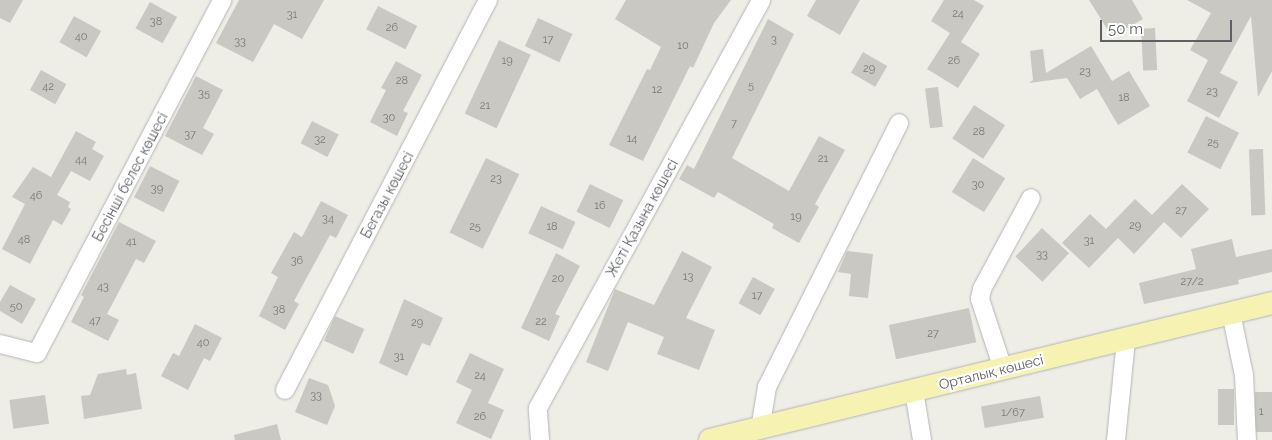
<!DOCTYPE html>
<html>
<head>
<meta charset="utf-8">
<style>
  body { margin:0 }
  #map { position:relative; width:1272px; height:440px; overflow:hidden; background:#eeede6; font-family:Raleway,sans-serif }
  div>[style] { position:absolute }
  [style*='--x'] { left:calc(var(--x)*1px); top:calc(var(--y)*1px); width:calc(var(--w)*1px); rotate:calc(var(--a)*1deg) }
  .building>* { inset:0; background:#c9c8c2; transform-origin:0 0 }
  .roads { filter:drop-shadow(0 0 1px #b3b5b9) drop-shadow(0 0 1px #b3b5b9) }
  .minor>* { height:18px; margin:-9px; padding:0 9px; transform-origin:9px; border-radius:9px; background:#fff }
  .major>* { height:22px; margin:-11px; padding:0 11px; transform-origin:11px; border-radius:11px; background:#f6f2b2 }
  span { translate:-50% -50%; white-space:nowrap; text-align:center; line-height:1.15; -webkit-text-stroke:4.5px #fff; paint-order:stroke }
  .number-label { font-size:11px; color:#787a7c }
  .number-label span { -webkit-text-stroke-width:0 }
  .street-label { font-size:14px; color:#5d6064 }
  .scale { position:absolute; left:1100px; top:20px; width:132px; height:22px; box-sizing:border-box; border:2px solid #5d6064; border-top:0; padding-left:6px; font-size:15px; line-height:18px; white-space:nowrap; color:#5d6064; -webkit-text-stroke:4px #fff; paint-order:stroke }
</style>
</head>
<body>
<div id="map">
  <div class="building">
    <i style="clip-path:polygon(0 0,23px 0,10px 23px,0 18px)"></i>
    <i style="clip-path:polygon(239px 0,324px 0,302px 39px,274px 24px,253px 62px,216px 43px)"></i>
    <i style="clip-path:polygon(626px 0,731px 0,714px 23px,693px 68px,690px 66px,643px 161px,609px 145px,647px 69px,650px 70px,661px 47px,615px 19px)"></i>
    <i style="clip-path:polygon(816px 0,860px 0,840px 35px,807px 16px)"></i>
    <i style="clip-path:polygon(944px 0,974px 0,984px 6px,961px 42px,980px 54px,958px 88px,927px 69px,950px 33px,931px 21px)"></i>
    <i style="clip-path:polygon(1089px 0,1132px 0,1143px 19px,1112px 37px)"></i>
    <i style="clip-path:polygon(1187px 0,1272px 0,1272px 71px,1258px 97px,1251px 16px,1220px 73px,1238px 82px,1219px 118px,1187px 101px,1208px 60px,1190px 50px,1211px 13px)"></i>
    <i style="left:150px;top:2px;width:31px;height:30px;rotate:29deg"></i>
    <i style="left:378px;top:6px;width:44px;height:26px;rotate:27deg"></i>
    <i style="left:74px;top:16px;width:31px;height:30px;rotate:29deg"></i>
    <i style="left:538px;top:18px;width:38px;height:31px;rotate:25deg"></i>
    <i style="clip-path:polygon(768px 19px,794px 34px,732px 158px,789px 191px,819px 136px,845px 150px,815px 204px,819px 207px,799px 243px,772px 228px,774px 224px,718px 192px,714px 198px,679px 179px,687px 165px,694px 169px)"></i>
    <i style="left:1155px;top:28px;width:42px;height:14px;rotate:87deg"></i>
    <i style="left:499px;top:40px;width:35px;height:81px;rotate:25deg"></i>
    <i style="clip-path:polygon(1091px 46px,1112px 81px,1129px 71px,1150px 106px,1118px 125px,1097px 89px,1080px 99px,1067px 78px,1029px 83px,1033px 80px,1030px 51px,1043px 49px,1046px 73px)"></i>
    <i style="left:863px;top:52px;width:28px;height:24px;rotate:30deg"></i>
    <i style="clip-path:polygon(396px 61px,422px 75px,403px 111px,408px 113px,397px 136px,370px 122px,386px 90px,381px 88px)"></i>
    <i style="left:41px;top:70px;width:29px;height:23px;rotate:29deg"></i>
    <i style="clip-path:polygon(196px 76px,223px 90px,203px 128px,214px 134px,202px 155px,165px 136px)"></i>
    <i style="left:938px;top:87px;width:40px;height:13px;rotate:83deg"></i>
    <i style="left:974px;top:105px;width:37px;height:40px;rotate:33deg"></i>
    <i style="left:1206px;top:116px;width:37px;height:41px;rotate:27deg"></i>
    <i style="left:312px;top:121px;width:30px;height:25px;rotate:27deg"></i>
    <i style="clip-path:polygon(76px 131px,96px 142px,92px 149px,104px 156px,90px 181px,71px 171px,57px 195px,70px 202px,68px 207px,71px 209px,62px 225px,53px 220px,30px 264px,2px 249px,25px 204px,12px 197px,33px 167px,51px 177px)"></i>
    <i style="left:1263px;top:149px;width:66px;height:14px;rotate:88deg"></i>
    <i style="left:486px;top:158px;width:37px;height:83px;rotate:26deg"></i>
    <i style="left:973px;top:158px;width:38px;height:40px;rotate:32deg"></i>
    <i style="left:150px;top:166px;width:33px;height:35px;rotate:27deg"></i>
    <i style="left:590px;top:184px;width:37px;height:31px;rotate:26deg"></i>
    <i style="clip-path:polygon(1182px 184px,1209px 209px,1181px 238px,1164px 222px,1134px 254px,1118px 238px,1089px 268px,1062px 243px,1090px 214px,1106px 229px,1135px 199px,1152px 215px)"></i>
    <i style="clip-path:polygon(321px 201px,348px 215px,336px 238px,330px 235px,294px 301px,299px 304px,285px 330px,259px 316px,278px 277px,271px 273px,294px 232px,302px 237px)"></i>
    <i style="left:541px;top:206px;width:38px;height:30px;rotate:25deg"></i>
    <i style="clip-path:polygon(119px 222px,156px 241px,144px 263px,136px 259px,107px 314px,119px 320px,108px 341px,71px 322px,84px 297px,81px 295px)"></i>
    <i style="left:1042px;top:228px;width:37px;height:39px;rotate:43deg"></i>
    <i style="clip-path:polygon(1232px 239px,1236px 257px,1272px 249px,1272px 272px,1238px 280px,1239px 284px,1144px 304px,1139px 283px,1196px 269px,1191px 249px)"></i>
    <i style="clip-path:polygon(682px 251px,712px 267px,686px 318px,715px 330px,699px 370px,657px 354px,664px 337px,628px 322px,608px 371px,586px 362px,615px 289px,654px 305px)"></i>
    <i style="clip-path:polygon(847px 251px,873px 254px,868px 298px,849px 296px,851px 274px,838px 272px)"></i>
    <i style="clip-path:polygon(556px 253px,580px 266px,555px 314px,560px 316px,549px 341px,521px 328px)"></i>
    <i style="left:753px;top:277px;width:25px;height:30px;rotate:29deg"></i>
    <i style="clip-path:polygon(10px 285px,36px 299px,22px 324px,0 311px,0 302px)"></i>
    <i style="clip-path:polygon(404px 299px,443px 318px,430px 346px,422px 343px,407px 376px,379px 363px)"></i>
    <i style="left:969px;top:308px;width:35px;height:82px;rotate:78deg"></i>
    <i style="left:335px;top:316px;width:32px;height:27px;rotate:24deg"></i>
    <i style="clip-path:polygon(195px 324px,222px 338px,210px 361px,204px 358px,188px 390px,161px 376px,173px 353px,179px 356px)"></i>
    <i style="clip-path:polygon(470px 353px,504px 369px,488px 403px,504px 410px,491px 439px,456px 423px,472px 390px,456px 382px)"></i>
    <i style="clip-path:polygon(126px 369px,127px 375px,136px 373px,142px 409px,84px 419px,81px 396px,90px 395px,98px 374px)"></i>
    <i style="clip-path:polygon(309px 378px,328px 385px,335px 406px,327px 425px,295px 412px)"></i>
    <i style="left:1218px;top:389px;width:16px;height:36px"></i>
    <i style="left:1255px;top:392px;width:17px;height:40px"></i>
    <i style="left:45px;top:395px;width:29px;height:36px;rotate:82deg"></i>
    <i style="left:1040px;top:396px;width:22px;height:60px;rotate:80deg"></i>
    <i style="clip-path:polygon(277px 424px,281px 440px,235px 440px,234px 435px)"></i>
  </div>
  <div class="roads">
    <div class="minor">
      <i style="--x:1231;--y:313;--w:63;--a:78.2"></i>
      <i style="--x:1244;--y:375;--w:65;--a:87.4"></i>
      <i style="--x:0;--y:344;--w:38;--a:14"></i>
      <i style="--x:37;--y:353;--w:399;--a:-62.3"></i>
      <i style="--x:1003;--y:369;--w:74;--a:-108.2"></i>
      <i style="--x:980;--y:299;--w:10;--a:-79"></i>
      <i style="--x:982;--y:289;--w:103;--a:-61.7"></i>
      <i style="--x:285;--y:390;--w:440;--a:-62.5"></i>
      <i style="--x:914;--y:391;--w:50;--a:80.7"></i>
      <i style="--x:760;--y:429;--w:43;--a:-80.5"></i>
      <i style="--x:767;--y:387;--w:295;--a:-63.4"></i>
      <i style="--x:540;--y:440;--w:32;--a:-94"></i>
      <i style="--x:538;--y:408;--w:465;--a:-61.3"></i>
      <i style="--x:1116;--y:440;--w:101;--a:-84.3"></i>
    </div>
    <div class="major">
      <i style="--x:710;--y:440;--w:578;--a:-13.7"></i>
    </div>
  </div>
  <div class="number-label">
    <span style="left:958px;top:14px">24</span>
    <span style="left:292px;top:15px">31</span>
    <span style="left:156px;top:22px">38</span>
    <span style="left:392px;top:28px">26</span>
    <span style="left:81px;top:37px">40</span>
    <span style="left:548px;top:40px">17</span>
    <span style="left:774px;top:40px">3</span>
    <span style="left:240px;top:42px">33</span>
    <span style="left:683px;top:46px">10</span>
    <span style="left:507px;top:61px">19</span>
    <span style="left:954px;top:61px">26</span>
    <span style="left:869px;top:69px">29</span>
    <span style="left:1085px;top:72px">23</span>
    <span style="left:402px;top:81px">28</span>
    <span style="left:751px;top:86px">5</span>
    <span style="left:48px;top:87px">42</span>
    <span style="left:657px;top:90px">12</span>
    <span style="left:1212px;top:92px">23</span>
    <span style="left:204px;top:94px">35</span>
    <span style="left:1124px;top:98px">18</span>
    <span style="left:485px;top:106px">21</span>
    <span style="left:389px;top:118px">30</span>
    <span style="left:734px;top:124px">7</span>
    <span style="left:979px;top:132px">28</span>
    <span style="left:190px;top:135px">37</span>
    <span style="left:632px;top:139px">14</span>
    <span style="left:320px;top:140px">32</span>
    <span style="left:1213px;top:143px">25</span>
    <span style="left:823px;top:159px">21</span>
    <span style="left:81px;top:160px">44</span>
    <span style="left:496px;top:179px">23</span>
    <span style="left:978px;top:185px">30</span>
    <span style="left:157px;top:189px">39</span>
    <span style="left:36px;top:196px">46</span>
    <span style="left:600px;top:206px">16</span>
    <span style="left:1181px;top:211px">27</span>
    <span style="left:796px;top:217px">19</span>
    <span style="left:328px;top:219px">34</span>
    <span style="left:1135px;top:226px">29</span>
    <span style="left:475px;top:227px">25</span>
    <span style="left:552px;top:227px">18</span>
    <span style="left:24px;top:240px">48</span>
    <span style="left:1089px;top:241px">31</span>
    <span style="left:131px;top:242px">41</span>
    <span style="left:1042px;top:255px">33</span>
    <span style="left:297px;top:261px">36</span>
    <span style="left:688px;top:277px">13</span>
    <span style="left:558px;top:279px">20</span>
    <span style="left:1192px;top:282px">27/2</span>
    <span style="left:103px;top:287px">43</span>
    <span style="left:757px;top:296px">17</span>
    <span style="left:16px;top:307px">50</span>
    <span style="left:279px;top:310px">38</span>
    <span style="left:95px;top:321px">47</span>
    <span style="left:541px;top:322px">22</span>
    <span style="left:417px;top:323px">29</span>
    <span style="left:933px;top:334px">27</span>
    <span style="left:203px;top:343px">40</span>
    <span style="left:399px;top:357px">31</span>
    <span style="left:480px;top:376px">24</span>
    <span style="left:316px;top:396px">33</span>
    <span style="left:1261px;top:412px">1</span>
    <span style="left:1013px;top:413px">1/67</span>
    <span style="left:480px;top:417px">26</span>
  </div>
  <div class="street-label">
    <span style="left:130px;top:177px;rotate:-62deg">Бесінші белес көшесі</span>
    <span style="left:387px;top:195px;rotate:-62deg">Бегазы көшесі</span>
    <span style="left:642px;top:218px;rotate:-61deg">Жеті Қазына көшесі</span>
    <span style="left:991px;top:372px;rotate:-14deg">Орталық көшесі</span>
  </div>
  <div class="scale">50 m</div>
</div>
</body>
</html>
